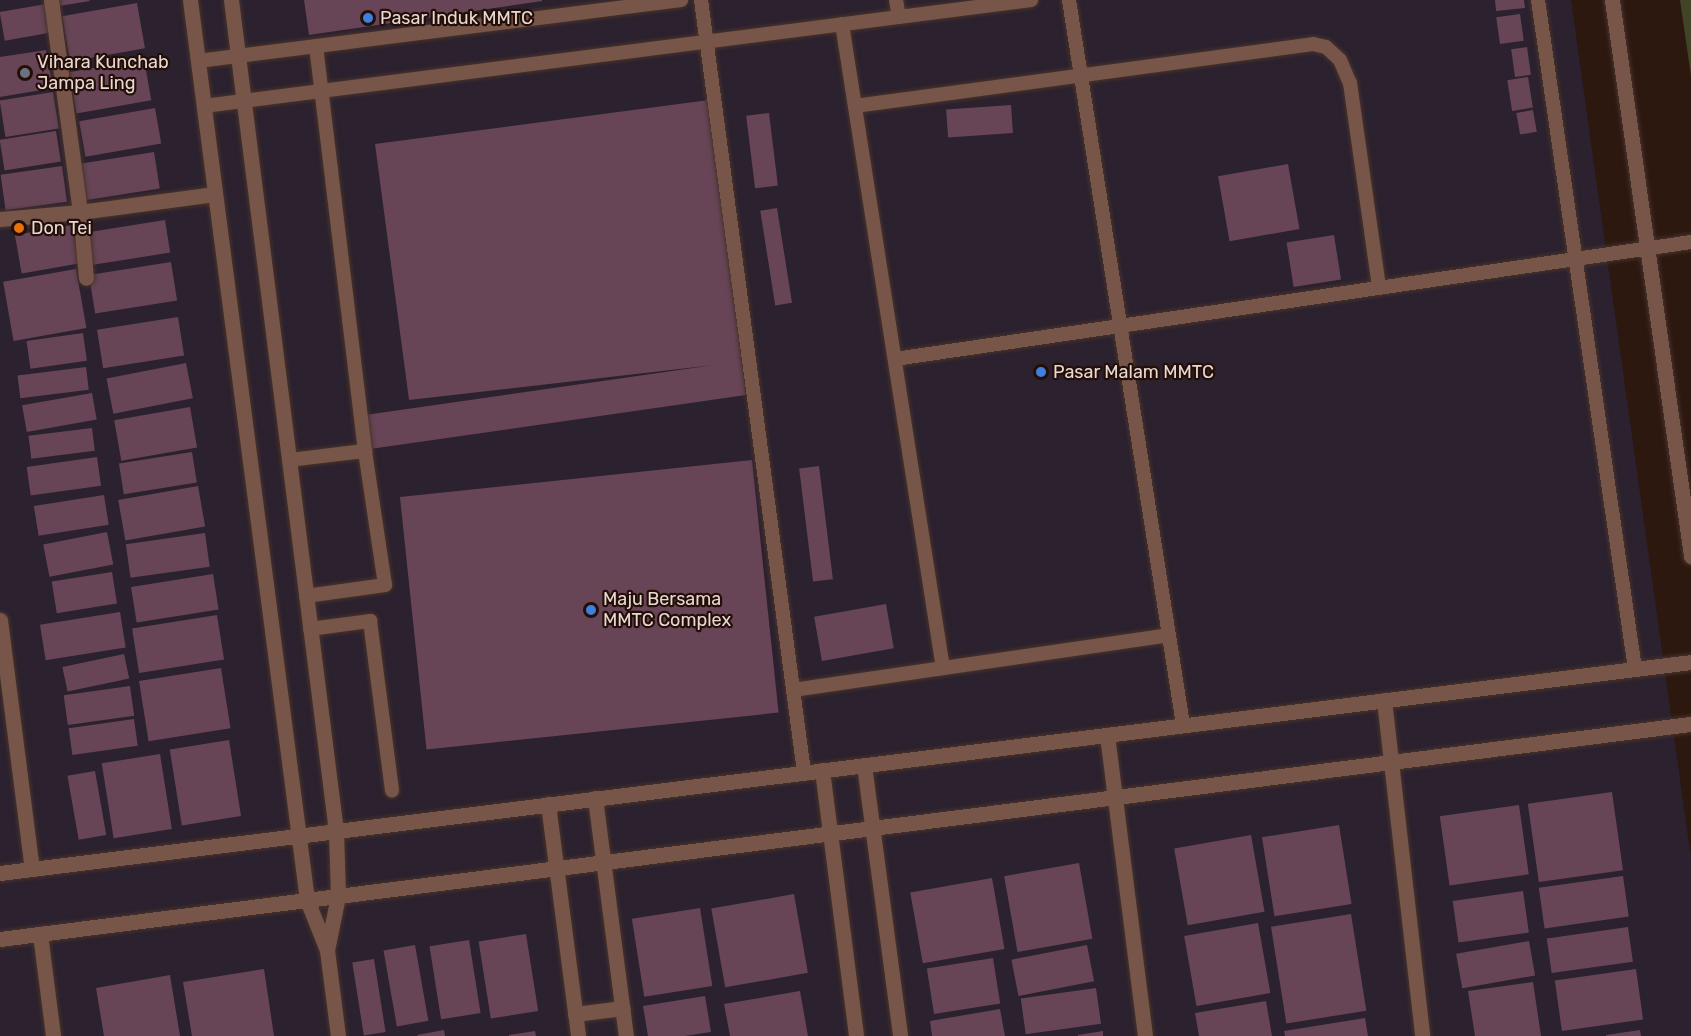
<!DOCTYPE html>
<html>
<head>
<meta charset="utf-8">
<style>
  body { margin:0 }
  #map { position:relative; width:1691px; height:1036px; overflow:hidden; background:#2d1810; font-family:Rubik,sans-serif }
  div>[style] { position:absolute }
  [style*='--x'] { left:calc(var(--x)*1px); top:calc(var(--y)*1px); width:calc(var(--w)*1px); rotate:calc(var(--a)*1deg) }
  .commercial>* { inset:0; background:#2b212f }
  .green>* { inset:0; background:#424427 }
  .building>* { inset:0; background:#674557; transform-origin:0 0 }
  .roads { filter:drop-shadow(0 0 2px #47332b) drop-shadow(0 0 2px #47332b) }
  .service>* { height:14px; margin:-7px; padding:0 7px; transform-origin:7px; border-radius:7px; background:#785549 }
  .minor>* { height:15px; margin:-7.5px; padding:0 7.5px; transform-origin:7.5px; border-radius:7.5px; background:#785549 }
  .tertiary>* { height:15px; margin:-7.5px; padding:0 7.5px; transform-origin:7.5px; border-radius:7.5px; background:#785549 }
  .dots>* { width:16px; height:16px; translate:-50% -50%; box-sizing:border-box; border:3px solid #230f07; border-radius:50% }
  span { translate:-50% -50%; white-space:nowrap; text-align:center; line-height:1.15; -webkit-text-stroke:4.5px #230f07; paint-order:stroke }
  .poi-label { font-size:18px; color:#e7d8d3 }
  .left { translate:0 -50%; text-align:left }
</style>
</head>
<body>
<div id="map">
  <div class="commercial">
    <i style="clip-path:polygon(0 0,1571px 0,1691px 858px,1691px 1036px,0 1036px)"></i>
  </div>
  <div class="green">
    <i style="clip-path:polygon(1680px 0,1691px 0,1691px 76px)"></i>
  </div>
  <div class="building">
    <i style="clip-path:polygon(58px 0,89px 0,90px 1px,59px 6px)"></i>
    <i style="clip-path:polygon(304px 0,542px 0,542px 1px,309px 35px)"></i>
    <i style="clip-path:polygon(1495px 0,1524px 0,1525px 8px,1496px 11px)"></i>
    <i style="left:137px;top:3px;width:46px;height:76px;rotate:80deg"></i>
    <i style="left:46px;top:4px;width:29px;height:47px;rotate:80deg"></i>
    <i style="left:1520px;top:14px;width:27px;height:24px;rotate:82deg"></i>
    <i style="left:1527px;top:47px;width:28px;height:16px;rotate:82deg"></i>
    <i style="clip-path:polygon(46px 50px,53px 88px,0 97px,0 57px)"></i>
    <i style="left:144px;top:59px;width:42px;height:76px;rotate:80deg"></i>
    <i style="left:1528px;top:77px;width:31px;height:21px;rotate:81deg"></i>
    <i style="left:53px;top:92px;width:37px;height:54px;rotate:81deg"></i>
    <i style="clip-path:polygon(709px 100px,746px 395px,370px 449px,365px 415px,714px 365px,409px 400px,375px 144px)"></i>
    <i style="left:1011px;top:105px;width:28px;height:65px;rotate:86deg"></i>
    <i style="left:155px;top:108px;width:36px;height:77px;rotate:80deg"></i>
    <i style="left:1533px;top:110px;width:22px;height:17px;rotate:80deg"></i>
    <i style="left:769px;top:113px;width:73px;height:23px;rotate:83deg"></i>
    <i style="left:56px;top:131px;width:31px;height:57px;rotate:81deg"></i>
    <i style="left:154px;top:152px;width:37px;height:75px;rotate:81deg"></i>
    <i style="left:1288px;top:164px;width:66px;height:71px;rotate:80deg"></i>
    <i style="left:62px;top:166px;width:36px;height:62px;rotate:82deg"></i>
    <i style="left:777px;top:208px;width:96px;height:17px;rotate:81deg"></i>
    <i style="left:165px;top:220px;width:33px;height:81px;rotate:81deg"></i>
    <i style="left:72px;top:225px;width:39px;height:58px;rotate:80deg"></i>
    <i style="left:1334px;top:235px;width:45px;height:48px;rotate:81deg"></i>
    <i style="left:171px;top:262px;width:39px;height:83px;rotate:81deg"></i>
    <i style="left:76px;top:269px;width:60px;height:74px;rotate:80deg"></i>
    <i style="left:178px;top:317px;width:39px;height:82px;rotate:81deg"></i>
    <i style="left:83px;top:333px;width:28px;height:57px;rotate:82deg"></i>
    <i style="left:186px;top:363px;width:36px;height:81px;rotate:79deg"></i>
    <i style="left:86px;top:367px;width:23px;height:69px;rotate:83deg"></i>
    <i style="left:92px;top:393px;width:27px;height:71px;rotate:80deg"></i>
    <i style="left:190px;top:407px;width:41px;height:77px;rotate:80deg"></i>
    <i style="left:92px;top:428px;width:23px;height:64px;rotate:83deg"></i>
    <i style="left:192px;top:452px;width:31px;height:74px;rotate:81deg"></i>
    <i style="left:97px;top:457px;width:29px;height:71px;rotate:82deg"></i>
    <i style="left:752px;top:460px;width:254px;height:354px;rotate:84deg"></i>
    <i style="left:819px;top:466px;width:114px;height:20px;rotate:83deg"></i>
    <i style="left:198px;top:486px;width:41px;height:81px;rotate:80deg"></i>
    <i style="left:104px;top:495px;width:30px;height:71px;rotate:81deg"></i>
    <i style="left:107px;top:532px;width:33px;height:65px;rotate:79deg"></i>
    <i style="left:205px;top:533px;width:34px;height:80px;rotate:82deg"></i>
    <i style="left:112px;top:572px;width:32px;height:61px;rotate:81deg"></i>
    <i style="left:213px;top:574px;width:36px;height:83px;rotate:81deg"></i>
    <i style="left:886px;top:604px;width:45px;height:73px;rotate:80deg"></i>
    <i style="left:120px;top:612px;width:36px;height:81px;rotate:81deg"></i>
    <i style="left:217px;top:615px;width:45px;height:86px;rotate:81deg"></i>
    <i style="left:124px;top:654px;width:25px;height:63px;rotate:78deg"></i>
    <i style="left:221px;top:668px;width:61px;height:83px;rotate:81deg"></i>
    <i style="left:130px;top:686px;width:30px;height:67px;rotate:82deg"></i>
    <i style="left:134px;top:719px;width:27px;height:66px;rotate:82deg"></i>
    <i style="left:229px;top:740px;width:77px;height:60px;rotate:81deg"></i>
    <i style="left:160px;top:754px;width:76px;height:59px;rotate:81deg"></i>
    <i style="left:95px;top:771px;width:65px;height:28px;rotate:80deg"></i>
    <i style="left:1612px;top:792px;width:79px;height:85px;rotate:82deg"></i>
    <i style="left:1519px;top:805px;width:70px;height:80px;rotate:82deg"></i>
    <i style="left:1339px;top:825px;width:80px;height:78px;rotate:81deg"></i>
    <i style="left:1251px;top:835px;width:78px;height:78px;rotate:80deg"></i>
    <i style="left:1079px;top:863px;width:77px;height:76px;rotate:80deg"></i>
    <i style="left:1623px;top:876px;width:41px;height:85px;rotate:82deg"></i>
    <i style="left:992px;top:878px;width:72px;height:83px;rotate:80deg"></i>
    <i style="left:1523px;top:891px;width:42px;height:71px;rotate:82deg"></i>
    <i style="left:794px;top:894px;width:80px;height:84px;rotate:80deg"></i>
    <i style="left:700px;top:908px;width:79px;height:69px;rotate:81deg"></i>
    <i style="left:1351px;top:914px;width:98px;height:81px;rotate:81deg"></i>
    <i style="left:1258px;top:923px;width:71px;height:75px;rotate:80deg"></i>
    <i style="left:1628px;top:927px;width:35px;height:82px;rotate:82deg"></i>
    <i style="left:526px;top:934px;width:78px;height:48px;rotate:81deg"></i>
    <i style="left:469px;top:940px;width:74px;height:40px;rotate:81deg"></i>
    <i style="left:1529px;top:941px;width:35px;height:74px;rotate:80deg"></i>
    <i style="left:415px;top:945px;width:77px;height:32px;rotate:80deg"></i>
    <i style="left:1087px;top:945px;width:37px;height:77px;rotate:79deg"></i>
    <i style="left:993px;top:958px;width:46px;height:67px;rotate:81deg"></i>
    <i style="left:374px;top:959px;width:74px;height:22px;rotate:81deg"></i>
    <i style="clip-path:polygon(264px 969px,274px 1036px,192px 1036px,183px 982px)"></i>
    <i style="left:1636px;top:969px;width:51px;height:82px;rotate:82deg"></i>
    <i style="clip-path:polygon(170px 975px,180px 1036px,104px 1036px,96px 988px)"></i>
    <i style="clip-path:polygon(1533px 982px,1541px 1036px,1475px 1036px,1468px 991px)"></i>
    <i style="left:1096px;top:988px;width:36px;height:76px;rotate:82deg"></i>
    <i style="clip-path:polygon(800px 991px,808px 1036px,730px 1036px,724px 1004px)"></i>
    <i style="clip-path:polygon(705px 996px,711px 1032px,685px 1036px,648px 1036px,643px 1006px)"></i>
    <i style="clip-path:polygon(1266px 1001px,1272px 1036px,1199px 1036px,1195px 1013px)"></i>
    <i style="clip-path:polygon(1000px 1009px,1005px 1036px,932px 1036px,930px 1021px)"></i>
    <i style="clip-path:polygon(1365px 1018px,1368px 1036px,1285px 1036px,1284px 1031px)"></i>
    <i style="clip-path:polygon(444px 1030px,445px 1036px,418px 1036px,417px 1035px)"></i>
    <i style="clip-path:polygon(1640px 1030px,1641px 1036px,1606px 1036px,1606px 1035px)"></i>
    <i style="clip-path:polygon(535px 1031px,536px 1036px,509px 1036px,509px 1035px)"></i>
    <i style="clip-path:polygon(1103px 1031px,1103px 1036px,1078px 1036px,1078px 1035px)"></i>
  </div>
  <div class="roads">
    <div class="service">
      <i style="--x:701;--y:0;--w:779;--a:82.4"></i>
      <i style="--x:896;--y:0;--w:17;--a:80"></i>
      <i style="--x:1069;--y:0;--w:734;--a:81.06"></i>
      <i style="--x:1538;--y:0;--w:676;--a:81.75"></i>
      <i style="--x:842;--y:24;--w:652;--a:81.09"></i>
      <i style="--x:198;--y:61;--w:487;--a:-7.2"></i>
      <i style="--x:204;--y:106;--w:834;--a:-7.3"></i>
      <i style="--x:855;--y:106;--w:462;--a:-7.7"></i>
      <i style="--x:1313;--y:44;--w:13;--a:13"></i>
      <i style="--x:1326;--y:47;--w:19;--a:43"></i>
      <i style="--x:1340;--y:60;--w:25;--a:67"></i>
      <i style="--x:1350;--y:83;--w:207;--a:81.9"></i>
      <i style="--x:895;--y:359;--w:805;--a:-8.36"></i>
      <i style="--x:289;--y:460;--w:77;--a:-6.8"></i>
      <i style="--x:306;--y:596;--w:80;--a:-7.9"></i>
      <i style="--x:385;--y:585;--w:135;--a:-98.5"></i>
      <i style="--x:365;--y:451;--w:408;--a:-96.9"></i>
      <i style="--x:310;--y:629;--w:61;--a:-7.6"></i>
      <i style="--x:370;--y:621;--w:171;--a:82.6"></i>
      <i style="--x:793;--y:690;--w:379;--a:-8.3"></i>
    </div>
    <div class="minor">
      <i style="--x:51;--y:0;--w:214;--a:82.2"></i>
      <i style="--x:80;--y:212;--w:66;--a:84.8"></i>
      <i style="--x:190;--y:0;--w:908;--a:82.59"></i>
      <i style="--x:307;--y:900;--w:54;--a:68.2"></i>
      <i style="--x:327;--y:950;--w:87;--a:82.7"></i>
      <i style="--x:231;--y:0;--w:838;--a:82.8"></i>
      <i style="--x:336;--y:831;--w:65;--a:88.2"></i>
      <i style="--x:338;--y:896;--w:55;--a:101.5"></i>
      <i style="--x:0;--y:219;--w:80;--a:-5"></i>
      <i style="--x:80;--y:212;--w:136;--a:-7.6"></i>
      <i style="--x:0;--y:620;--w:251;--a:82.7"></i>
      <i style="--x:1384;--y:700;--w:338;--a:83.5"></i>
      <i style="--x:1107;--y:735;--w:303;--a:82.8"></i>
      <i style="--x:864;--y:765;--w:273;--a:82.4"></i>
      <i style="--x:822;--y:770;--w:268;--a:82.7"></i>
      <i style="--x:595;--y:798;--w:240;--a:82.6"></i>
      <i style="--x:548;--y:804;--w:234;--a:82.6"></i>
      <i style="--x:0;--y:873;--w:1704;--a:-7.11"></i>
      <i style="--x:40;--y:934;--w:103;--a:82.7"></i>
      <i style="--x:0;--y:939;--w:1705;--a:-7.25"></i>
      <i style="--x:575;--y:1014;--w:48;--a:-7.1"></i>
    </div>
    <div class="tertiary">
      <i style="--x:1612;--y:0;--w:562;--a:81.91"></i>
    </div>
  </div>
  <div class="dots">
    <i style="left:368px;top:18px;background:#3f7fe0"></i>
    <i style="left:25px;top:73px;background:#6b7280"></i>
    <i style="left:19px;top:228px;background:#e8710a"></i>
    <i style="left:1041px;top:372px;background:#3f7fe0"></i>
    <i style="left:591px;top:610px;background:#3f7fe0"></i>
  </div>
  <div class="poi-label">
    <span class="left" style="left:380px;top:18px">Pasar Induk MMTC</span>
    <span class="left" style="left:37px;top:73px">Vihara Kunchab<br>Jampa Ling</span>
    <span class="left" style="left:31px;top:228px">Don Tei</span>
    <span class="left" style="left:1053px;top:372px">Pasar Malam MMTC</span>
    <span class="left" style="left:603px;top:610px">Maju Bersama<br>MMTC Complex</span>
  </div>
</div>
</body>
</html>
